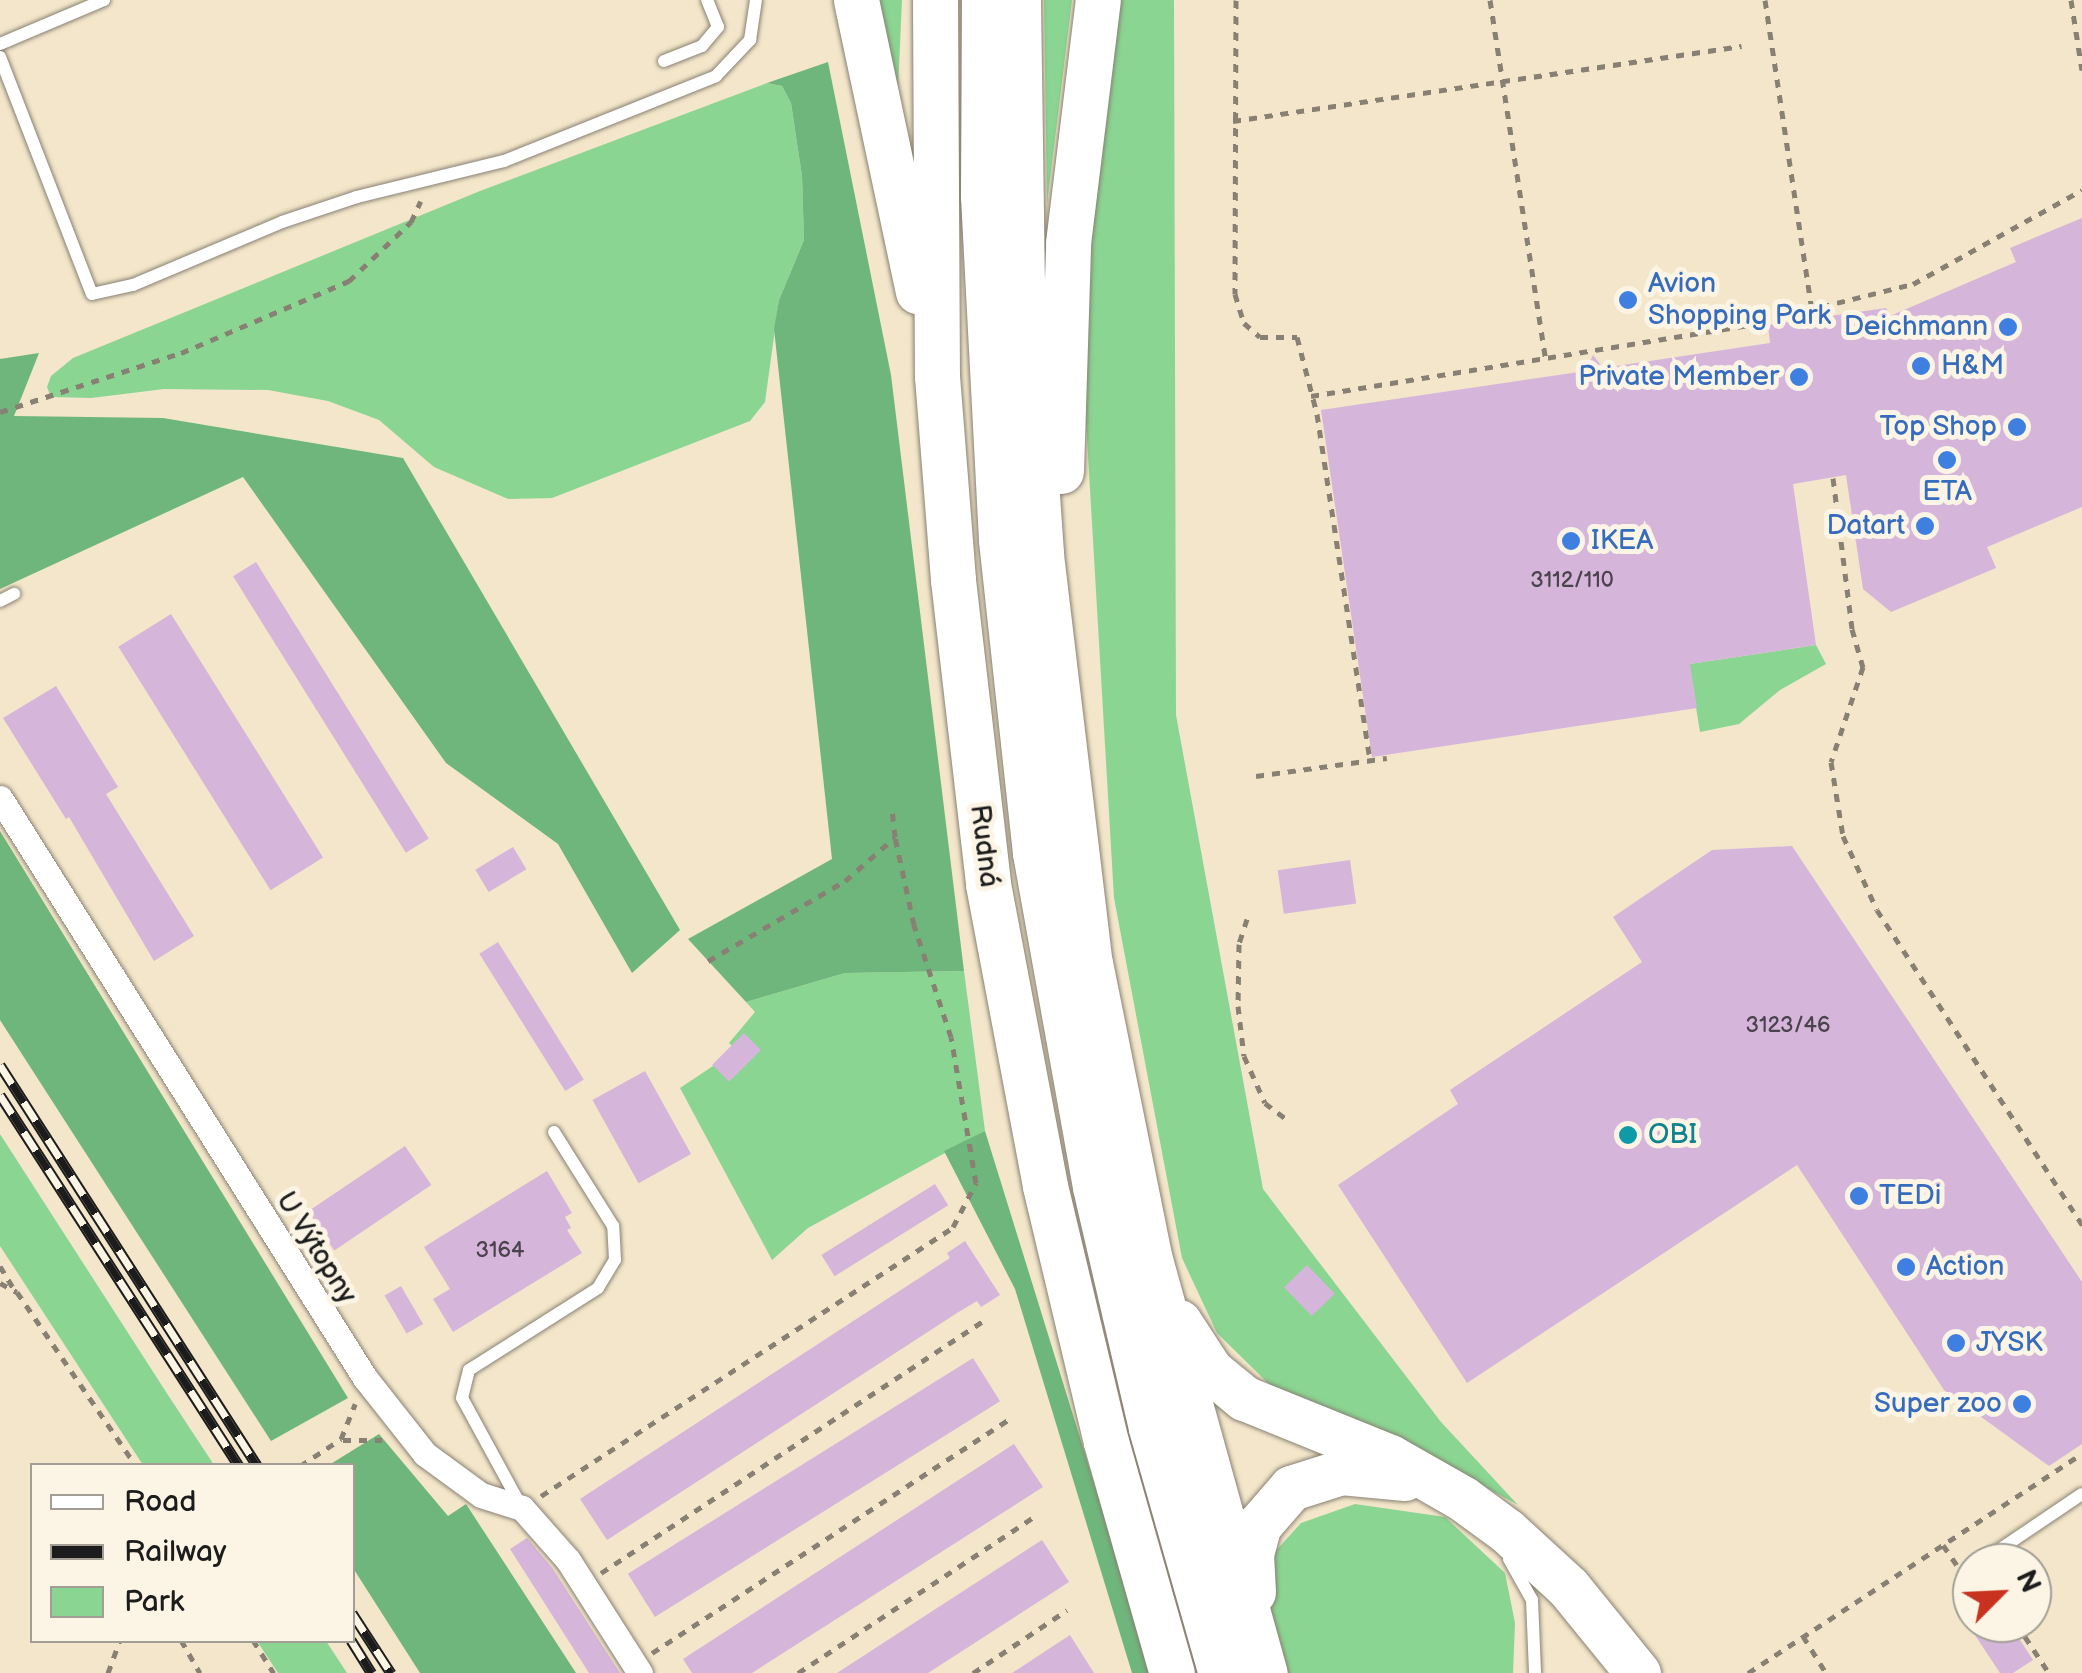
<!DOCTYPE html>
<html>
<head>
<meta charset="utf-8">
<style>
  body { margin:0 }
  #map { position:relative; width:2082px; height:1673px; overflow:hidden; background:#f3e6ca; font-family:"Balsamiq Sans",sans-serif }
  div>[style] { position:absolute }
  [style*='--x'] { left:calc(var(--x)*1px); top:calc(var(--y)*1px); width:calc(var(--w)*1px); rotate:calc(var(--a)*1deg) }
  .green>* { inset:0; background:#8ad592 }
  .forest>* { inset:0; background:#6fb67c }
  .building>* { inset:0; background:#d6b5da; transform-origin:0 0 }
  .path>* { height:5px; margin-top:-2.5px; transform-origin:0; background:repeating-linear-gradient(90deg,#888173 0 8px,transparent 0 16px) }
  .roads { filter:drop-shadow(0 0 2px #888173) drop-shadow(0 0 2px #888173) }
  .lane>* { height:12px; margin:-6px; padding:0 6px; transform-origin:6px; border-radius:6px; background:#fff }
  .street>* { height:25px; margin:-12.5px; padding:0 12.5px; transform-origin:12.5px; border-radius:12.5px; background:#fff }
  .highway>* { height:45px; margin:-22.5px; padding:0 22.5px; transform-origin:22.5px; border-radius:22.5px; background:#fff }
  .rail>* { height:11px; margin-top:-5.5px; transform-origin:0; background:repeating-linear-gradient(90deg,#fcf5e5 0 22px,#1c1c1c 0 44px); box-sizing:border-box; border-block:2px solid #1c1c1c }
  .dots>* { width:28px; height:28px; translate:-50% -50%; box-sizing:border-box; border:5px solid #fcf5e5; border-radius:50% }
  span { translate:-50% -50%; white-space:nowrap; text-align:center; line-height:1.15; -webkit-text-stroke:10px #fcf5e5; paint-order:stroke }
  .number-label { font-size:22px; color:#4a424c }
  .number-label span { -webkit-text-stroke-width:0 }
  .shop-label { font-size:28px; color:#366cbe }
  .left { translate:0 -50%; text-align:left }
  .right { translate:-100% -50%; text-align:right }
  .street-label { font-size:28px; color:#1c1c1c }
  .culture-label { font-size:28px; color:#0d838f }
  .legend { position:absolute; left:30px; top:1463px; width:325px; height:180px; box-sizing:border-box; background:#fcf5e5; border:2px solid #a29e95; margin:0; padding:12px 18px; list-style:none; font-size:30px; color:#1c1c1c }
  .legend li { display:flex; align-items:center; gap:20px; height:50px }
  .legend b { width:50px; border:2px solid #a29e95 }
  .north { position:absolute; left:1952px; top:1543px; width:100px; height:100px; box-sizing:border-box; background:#fcf5e5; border:2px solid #a29e95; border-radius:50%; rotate:66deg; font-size:28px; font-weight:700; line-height:40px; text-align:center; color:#1c1c1c }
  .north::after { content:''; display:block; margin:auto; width:35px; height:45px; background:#c8321e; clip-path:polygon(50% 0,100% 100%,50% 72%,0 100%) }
</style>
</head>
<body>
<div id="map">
  <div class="green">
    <i style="clip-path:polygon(879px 0,902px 0,897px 112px)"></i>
    <i style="clip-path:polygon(1044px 0,1072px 0,1047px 204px)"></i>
    <i style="clip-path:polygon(1118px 0,1174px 0,1176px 715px,1263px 1189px,1441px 1422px,1518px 1505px,1371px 1425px,1272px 1387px,1217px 1333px,1182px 1258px,1114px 898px,1081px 336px)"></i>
    <i style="clip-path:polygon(767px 83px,782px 86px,791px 103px,802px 176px,804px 240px,779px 300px,765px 402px,750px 421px,552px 498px,508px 499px,434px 467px,379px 420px,328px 401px,268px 390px,164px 389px,91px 398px,51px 397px,47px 387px,51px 376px,73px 358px,480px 191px)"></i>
    <i style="clip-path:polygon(1816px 645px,1826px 664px,1780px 690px,1739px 724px,1700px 732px,1689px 664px)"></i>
    <i style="clip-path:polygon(964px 971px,985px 1131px,808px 1228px,772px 1260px,680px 1088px,713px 1066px,732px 1046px,729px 1043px,755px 1012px,746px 1002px,845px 973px)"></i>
    <i style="clip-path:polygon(0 1134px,168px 1395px,214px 1465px,143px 1465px,0 1246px)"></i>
    <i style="clip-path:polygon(1355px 1504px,1445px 1517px,1505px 1573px,1515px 1623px,1513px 1673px,1285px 1673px,1270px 1624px,1273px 1554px,1301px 1523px)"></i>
    <i style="clip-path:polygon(257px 1641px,326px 1641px,347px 1673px,278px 1673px)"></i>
  </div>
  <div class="forest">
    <i style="clip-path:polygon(828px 62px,891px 375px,964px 971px,845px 973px,746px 1002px,688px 939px,832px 859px,774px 329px,779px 300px,804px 240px,802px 176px,791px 103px,782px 86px,767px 83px)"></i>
    <i style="clip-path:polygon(39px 353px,14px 416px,163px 418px,403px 458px,680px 930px,632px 973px,558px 844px,446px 763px,243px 477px,0 589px,0 359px)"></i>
    <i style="clip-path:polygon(0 831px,348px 1398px,271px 1441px,0 1020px)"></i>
    <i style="clip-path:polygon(985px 1131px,1153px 1673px,1132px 1673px,1015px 1289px,944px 1151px)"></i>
    <i style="clip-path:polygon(379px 1434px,448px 1516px,466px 1504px,576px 1673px,420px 1673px,353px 1568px,352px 1466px,329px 1465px)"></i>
  </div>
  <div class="building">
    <i style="clip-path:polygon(2082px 218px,2082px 507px,1987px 547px,1996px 568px,1891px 612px,1863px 589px,1846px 475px,1793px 484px,1816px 645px,1690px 664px,1697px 708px,1372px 757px,1321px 410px,1586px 371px,1593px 355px,1603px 368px,1770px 343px,1768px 325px,1886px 308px,1890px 316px,2016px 262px,2010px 248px)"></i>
    <i style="left:256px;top:562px;width:326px;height:27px;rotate:58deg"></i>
    <i style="left:171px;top:614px;width:287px;height:62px;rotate:58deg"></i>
    <i style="clip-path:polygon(56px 686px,118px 787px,106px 794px,194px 936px,154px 961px,69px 817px,66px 819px,3px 718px)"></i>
    <i style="clip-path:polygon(1792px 846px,2082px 1282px,2082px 1444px,2049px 1466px,1944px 1390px,1797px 1165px,1467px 1383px,1338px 1185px,1458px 1104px,1450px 1090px,1642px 962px,1613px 917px,1712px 850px)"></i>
    <i style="left:513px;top:847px;width:26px;height:44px;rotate:59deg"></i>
    <i style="left:1350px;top:860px;width:44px;height:73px;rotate:82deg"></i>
    <i style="left:498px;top:942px;width:162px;height:22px;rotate:58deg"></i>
    <i style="left:744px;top:1033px;width:24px;height:45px;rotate:45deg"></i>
    <i style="left:645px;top:1071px;width:95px;height:60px;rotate:61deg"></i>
    <i style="left:405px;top:1146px;width:47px;height:117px;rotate:56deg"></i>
    <i style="clip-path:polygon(547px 1171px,572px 1213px,565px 1217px,571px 1228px,567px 1230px,582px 1253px,453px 1332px,433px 1299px,450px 1289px,424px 1247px)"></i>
    <i style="left:935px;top:1184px;width:25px;height:134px;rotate:58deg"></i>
    <i style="clip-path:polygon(965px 1241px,1000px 1295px,981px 1307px,977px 1301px,957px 1313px,607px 1540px,580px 1499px,950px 1258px,947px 1253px)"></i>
    <i style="left:1307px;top:1265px;width:40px;height:32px;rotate:46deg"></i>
    <i style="left:401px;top:1286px;width:44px;height:19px;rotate:60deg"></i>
    <i style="left:973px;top:1358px;width:51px;height:407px;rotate:58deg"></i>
    <i style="clip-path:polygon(1014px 1444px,1043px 1487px,752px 1673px,692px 1673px,683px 1659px)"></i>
    <i style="clip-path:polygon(527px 1538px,553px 1569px,620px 1673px,589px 1673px,510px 1549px)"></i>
    <i style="clip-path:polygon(1042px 1540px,1069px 1582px,928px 1673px,837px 1673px)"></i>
    <i style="clip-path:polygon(1967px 1623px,2009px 1623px,2033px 1660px,2013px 1673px,2000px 1673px)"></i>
    <i style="clip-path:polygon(1070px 1635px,1094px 1673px,1012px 1673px)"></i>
  </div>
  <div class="path">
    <i style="--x:1236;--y:0;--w:294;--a:90.2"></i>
    <i style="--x:1235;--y:294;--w:30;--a:73"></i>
    <i style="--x:1244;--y:323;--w:21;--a:41"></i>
    <i style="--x:1260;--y:337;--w:37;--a:0"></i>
    <i style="--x:1297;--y:337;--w:80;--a:75.4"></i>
    <i style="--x:1317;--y:414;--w:351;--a:81.3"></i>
    <i style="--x:1490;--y:0;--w:361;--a:81.2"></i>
    <i style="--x:1765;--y:0;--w:322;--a:81.4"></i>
    <i style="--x:2071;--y:0;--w:71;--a:81.1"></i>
    <i style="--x:1233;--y:121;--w:514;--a:-8.38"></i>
    <i style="--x:1311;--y:396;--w:439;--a:-9.2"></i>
    <i style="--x:1744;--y:326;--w:174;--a:-14"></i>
    <i style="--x:1913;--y:284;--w:193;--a:-29.1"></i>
    <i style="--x:0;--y:412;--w:190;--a:-18.1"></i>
    <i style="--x:181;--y:353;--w:183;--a:-23.2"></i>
    <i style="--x:349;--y:281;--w:86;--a:-43.6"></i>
    <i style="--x:411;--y:222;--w:23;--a:-65"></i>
    <i style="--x:1833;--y:478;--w:152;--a:82.8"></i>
    <i style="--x:1852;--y:629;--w:40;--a:74"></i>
    <i style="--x:1863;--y:667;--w:100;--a:108.6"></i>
    <i style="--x:1831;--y:762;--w:75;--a:80.8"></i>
    <i style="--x:1843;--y:836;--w:81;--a:65.3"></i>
    <i style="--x:1877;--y:910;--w:376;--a:56.9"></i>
    <i style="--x:1256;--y:776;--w:132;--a:-7.8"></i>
    <i style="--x:1247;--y:919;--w:26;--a:108"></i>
    <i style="--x:1239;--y:944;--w:62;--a:90.9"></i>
    <i style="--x:1238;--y:1006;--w:50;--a:83.2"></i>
    <i style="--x:1244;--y:1056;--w:51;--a:65.9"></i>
    <i style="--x:1265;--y:1103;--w:30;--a:37"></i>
    <i style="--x:708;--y:961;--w:159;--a:-30.3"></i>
    <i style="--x:845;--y:881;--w:67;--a:-41.3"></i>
    <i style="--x:895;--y:837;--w:29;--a:-96"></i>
    <i style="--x:0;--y:1266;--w:27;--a:59"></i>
    <i style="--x:0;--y:1283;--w:19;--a:28"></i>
    <i style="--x:17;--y:1292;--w:211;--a:55.6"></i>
    <i style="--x:343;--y:1440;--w:39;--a:0"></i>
    <i style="--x:300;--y:1466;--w:49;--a:-33.4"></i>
    <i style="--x:341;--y:1439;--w:38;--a:-68"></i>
    <i style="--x:541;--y:1496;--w:492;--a:-33.1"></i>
    <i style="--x:953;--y:1227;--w:50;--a:-62.4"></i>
    <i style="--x:976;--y:1183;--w:148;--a:-99.7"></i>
    <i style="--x:951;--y:1037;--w:118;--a:-108.3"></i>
    <i style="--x:914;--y:925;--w:90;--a:-102.2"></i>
    <i style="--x:1943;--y:1545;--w:51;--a:55.4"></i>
    <i style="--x:601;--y:1573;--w:458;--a:-33.4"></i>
    <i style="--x:2016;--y:1623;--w:60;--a:56.6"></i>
    <i style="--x:1803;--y:1636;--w:44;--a:58.1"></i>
    <i style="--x:181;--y:1640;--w:38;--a:60"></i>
    <i style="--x:253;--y:1640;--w:39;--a:58"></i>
    <i style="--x:652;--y:1653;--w:427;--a:-33.2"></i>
    <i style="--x:108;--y:1673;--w:35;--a:-70"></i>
    <i style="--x:798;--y:1673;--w:284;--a:-33.5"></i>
    <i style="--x:973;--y:1673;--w:113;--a:-33.8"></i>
    <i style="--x:1748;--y:1673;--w:399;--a:-33.3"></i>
  </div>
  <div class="roads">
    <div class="lane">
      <i style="--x:0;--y:44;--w:113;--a:-22.9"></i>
      <i style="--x:0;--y:57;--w:254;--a:68.8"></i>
      <i style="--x:92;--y:294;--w:42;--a:-12.4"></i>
      <i style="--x:133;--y:285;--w:162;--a:-22.9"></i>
      <i style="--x:282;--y:222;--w:79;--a:-18.4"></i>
      <i style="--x:357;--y:197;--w:151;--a:-13.8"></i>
      <i style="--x:504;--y:161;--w:228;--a:-21.8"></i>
      <i style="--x:716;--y:76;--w:50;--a:-46.6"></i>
      <i style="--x:750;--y:40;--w:40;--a:-81.5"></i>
      <i style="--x:664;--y:61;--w:41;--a:-21.5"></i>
      <i style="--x:702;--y:46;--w:25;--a:-50"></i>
      <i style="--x:718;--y:27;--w:29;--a:-112"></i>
      <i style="--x:0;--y:601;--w:16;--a:-27"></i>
      <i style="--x:521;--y:1506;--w:123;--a:-118.6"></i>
      <i style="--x:462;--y:1398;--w:29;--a:-76"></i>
      <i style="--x:469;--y:1370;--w:153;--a:-32.4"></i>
      <i style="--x:598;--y:1288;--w:33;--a:-59"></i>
      <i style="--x:615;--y:1260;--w:34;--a:-93"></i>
      <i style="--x:613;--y:1226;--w:111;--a:-122.1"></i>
      <i style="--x:1993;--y:1554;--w:107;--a:-34"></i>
      <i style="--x:1509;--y:1559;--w:47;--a:60.7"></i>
      <i style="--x:1532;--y:1600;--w:73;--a:87.6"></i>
    </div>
    <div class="street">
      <i style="--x:0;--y:798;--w:685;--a:57.82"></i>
      <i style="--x:365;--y:1378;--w:97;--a:51.7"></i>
      <i style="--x:425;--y:1454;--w:69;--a:36.2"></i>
      <i style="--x:481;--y:1495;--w:43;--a:17.6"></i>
      <i style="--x:522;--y:1508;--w:69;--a:48.5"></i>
      <i style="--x:568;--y:1560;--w:134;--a:57.5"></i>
    </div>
    <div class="highway">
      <i style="--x:856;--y:0;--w:298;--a:78"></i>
      <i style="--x:935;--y:0;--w:376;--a:89.7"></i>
      <i style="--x:937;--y:376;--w:205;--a:85.5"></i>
      <i style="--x:953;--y:580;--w:306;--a:83.4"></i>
      <i style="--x:988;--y:884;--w:307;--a:79.3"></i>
      <i style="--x:1045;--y:1186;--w:263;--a:76.6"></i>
      <i style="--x:1106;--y:1442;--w:240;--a:74.1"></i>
      <i style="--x:984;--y:0;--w:196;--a:90.3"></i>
      <i style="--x:983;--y:196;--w:344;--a:87"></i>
      <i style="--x:1001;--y:540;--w:315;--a:83.8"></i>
      <i style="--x:1035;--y:853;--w:339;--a:79.8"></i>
      <i style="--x:1095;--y:1187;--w:247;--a:76.9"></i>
      <i style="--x:1151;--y:1428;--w:255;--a:74.1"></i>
      <i style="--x:1018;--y:0;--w:281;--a:89.2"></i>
      <i style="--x:1022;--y:281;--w:275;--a:86"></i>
      <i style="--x:1041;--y:555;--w:411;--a:83.2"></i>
      <i style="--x:1090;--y:963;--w:299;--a:78.6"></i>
      <i style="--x:1149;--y:1256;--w:433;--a:74.5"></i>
      <i style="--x:1061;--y:471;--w:228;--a:-88.2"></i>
      <i style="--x:1068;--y:243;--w:245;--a:-83"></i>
      <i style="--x:1179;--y:1322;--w:59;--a:56.9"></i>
      <i style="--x:1211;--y:1371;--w:43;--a:39.3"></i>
      <i style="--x:1244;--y:1398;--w:157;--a:22"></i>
      <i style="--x:1390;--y:1457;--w:83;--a:29.7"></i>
      <i style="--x:1462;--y:1498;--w:56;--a:36.3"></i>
      <i style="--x:1507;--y:1531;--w:83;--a:42.6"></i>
      <i style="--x:1568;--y:1587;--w:111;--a:50.9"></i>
      <i style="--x:1253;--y:1592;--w:38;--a:-93"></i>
      <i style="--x:1251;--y:1554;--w:30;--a:-75"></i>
      <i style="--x:1259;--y:1525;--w:49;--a:-49.1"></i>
      <i style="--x:1291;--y:1488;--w:52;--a:-17.7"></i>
      <i style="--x:1341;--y:1472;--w:64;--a:5.4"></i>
    </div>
  </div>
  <div class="rail">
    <i style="--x:0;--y:1065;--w:476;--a:57.3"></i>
    <i style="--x:0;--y:1095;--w:441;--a:57.2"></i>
    <i style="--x:352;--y:1613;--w:72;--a:57"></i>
    <i style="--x:351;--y:1640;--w:39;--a:58"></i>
  </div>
  <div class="dots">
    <i style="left:1628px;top:300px;background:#3f7fe0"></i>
    <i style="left:2008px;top:327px;background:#3f7fe0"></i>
    <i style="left:1921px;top:366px;background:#3f7fe0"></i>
    <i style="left:1799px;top:377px;background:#3f7fe0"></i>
    <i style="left:2017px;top:427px;background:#3f7fe0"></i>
    <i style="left:1947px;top:460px;background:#3f7fe0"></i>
    <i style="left:1925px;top:526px;background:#3f7fe0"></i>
    <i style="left:1571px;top:541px;background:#3f7fe0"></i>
    <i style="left:1628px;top:1135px;background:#0f9aa8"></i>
    <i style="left:1859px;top:1196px;background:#3f7fe0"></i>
    <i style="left:1906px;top:1267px;background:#3f7fe0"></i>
    <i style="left:1956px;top:1343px;background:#3f7fe0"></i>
    <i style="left:2022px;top:1404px;background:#3f7fe0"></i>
  </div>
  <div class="number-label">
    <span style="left:1572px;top:581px">3112/110</span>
    <span style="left:1788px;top:1026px">3123/46</span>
    <span style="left:500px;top:1251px">3164</span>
  </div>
  <div class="shop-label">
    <span class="left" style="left:1648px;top:300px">Avion<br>Shopping Park</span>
    <span class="right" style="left:1988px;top:327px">Deichmann</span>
    <span class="left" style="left:1941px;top:366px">H&amp;M</span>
    <span class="right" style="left:1779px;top:377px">Private Member</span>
    <span class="right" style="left:1997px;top:427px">Top Shop</span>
    <span style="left:1947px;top:492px">ETA</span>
    <span class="right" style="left:1905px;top:526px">Datart</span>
    <span class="left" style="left:1591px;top:541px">IKEA</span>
    <span class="left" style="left:1879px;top:1196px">TEDi</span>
    <span class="left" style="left:1926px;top:1267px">Action</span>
    <span class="left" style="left:1976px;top:1343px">JYSK</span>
    <span class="right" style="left:2002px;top:1404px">Super zoo</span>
  </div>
  <div class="street-label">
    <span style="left:984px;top:846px;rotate:83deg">Rudná</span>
    <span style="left:316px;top:1248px;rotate:58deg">U Výtopny</span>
  </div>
  <div class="culture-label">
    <span class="left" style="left:1648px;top:1135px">OBI</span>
  </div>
  <ul class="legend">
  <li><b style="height:12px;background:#fff"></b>Road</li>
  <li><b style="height:12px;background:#1c1c1c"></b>Railway</li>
  <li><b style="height:28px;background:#8ad592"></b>Park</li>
  </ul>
  <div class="north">N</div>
</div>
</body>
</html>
